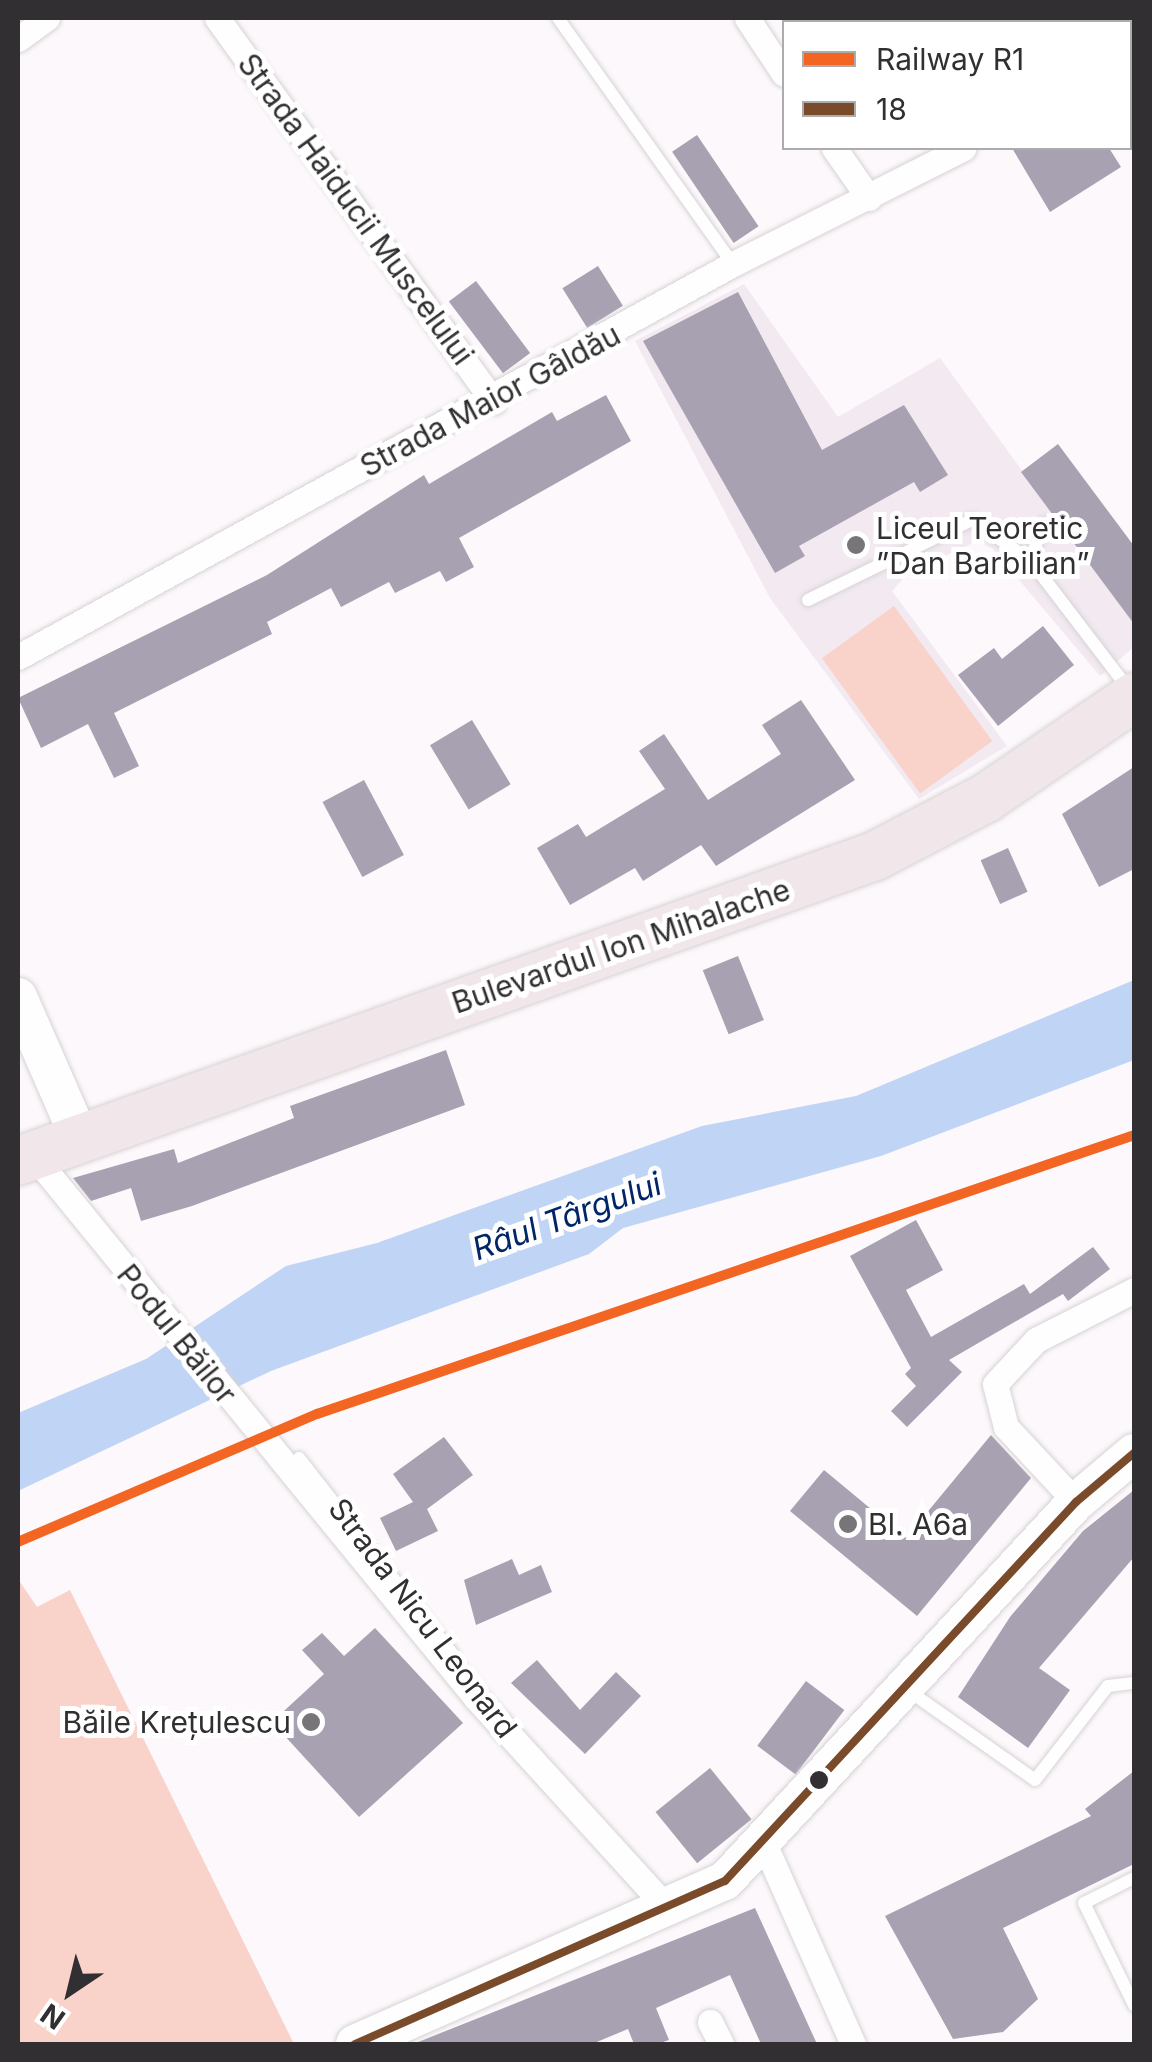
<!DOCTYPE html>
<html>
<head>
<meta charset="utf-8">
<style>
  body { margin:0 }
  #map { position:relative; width:1152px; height:2062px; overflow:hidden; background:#fcf8fb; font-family:Inter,sans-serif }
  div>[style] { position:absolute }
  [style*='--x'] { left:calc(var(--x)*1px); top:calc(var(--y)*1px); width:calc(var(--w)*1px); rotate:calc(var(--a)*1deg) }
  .built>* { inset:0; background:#f2e9f1 }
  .green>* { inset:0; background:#f9d2ca; transform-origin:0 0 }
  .water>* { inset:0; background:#c0d4f5 }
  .building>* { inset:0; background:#a7a1b1; transform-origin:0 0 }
  .roads { filter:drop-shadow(0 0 2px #d6d3d5) drop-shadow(0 0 2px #d6d3d5) }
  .lane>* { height:12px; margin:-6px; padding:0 6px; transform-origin:6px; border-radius:6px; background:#fffefe }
  .street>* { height:25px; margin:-12.5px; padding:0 12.5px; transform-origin:12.5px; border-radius:12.5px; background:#fffefe }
  .secondary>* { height:38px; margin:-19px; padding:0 19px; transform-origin:19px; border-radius:19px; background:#fffefe }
  .highway>* { height:48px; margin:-24px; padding:0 24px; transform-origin:24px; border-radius:24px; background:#f1e6ea }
  .bus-1>* { height:8px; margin:-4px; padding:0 4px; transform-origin:4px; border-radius:4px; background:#7a4b2a }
  .rail-1>* { height:10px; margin:-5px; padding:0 5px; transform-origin:5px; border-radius:5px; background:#f26522 }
  .dots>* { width:28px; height:28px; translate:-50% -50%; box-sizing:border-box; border:5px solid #fff; border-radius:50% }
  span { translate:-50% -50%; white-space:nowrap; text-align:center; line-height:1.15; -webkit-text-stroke:10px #fff; paint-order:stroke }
  .street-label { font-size:30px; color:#312f31 }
  .poi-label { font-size:30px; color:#312f31 }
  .left { translate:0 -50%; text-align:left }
  .right { translate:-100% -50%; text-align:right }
  .water-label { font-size:32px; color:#002668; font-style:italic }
  .frame { position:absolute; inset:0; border:20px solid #312f31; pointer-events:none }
  .legend { position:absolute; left:782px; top:20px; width:350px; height:130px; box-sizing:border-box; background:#fff; border:2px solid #adacad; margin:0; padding:12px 18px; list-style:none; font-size:30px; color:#312f31 }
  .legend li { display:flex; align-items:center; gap:20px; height:50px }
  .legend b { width:50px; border:2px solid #adacad }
  .north { position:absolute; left:20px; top:1942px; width:100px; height:100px; -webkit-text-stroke:8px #fff; paint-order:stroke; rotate:215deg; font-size:28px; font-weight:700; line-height:40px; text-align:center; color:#312f31 }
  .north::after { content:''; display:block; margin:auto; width:35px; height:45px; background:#312f31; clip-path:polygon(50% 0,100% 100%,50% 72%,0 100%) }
</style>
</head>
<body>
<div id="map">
  <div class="built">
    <i style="clip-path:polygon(744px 284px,838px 417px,940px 358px,1134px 624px,1134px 647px,1100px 676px,993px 549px,978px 541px,909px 572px,892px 591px,1007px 746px,919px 799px,770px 598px,635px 341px)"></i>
  </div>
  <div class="green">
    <i style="left:894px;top:606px;width:167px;height:89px;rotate:54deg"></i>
    <i style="clip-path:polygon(18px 1579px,37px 1607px,70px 1590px,294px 2044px,18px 2044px)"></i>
  </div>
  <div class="water">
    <i style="clip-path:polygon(1134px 980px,1134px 1060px,881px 1156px,623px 1228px,589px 1254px,271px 1371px,18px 1491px,18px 1413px,146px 1359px,286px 1266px,377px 1243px,702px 1126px,856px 1096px)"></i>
  </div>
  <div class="building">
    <i style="left:697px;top:135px;width:110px;height:30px;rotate:56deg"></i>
    <i style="clip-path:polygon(1012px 148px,1109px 148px,1121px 167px,1050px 212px)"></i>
    <i style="left:598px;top:266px;width:47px;height:42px;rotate:58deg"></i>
    <i style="left:476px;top:281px;width:90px;height:34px;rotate:53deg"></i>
    <i style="clip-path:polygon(738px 292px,822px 450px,904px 405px,948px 475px,920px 492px,914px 482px,799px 546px,805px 556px,775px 573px,643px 341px)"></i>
    <i style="clip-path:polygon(606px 395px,631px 441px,459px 538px,474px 567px,446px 582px,440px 571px,395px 593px,389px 582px,341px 607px,331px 588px,267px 622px,272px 634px,114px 713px,139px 766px,114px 778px,88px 724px,41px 748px,18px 698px,267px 575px,424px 475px,429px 484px,552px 412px,557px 421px)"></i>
    <i style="clip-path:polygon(1058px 444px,1134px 546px,1134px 624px,1021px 472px)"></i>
    <i style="clip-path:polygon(1043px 626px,1074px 665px,998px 726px,958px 675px,994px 648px,1002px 659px)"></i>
    <i style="clip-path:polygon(801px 700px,855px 780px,716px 866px,701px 845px,643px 881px,635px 868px,570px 905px,537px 848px,578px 824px,586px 837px,665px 789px,639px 751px,664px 734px,708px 800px,781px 754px,762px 725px)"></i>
    <i style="left:472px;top:720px;width:75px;height:49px;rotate:59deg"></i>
    <i style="clip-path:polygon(1134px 767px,1134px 869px,1099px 887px,1062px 814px)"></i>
    <i style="left:364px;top:780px;width:85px;height:47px;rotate:62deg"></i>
    <i style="left:1008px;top:848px;width:48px;height:30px;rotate:66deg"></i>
    <i style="left:738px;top:956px;width:69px;height:38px;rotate:68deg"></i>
    <i style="clip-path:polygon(446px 1050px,465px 1105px,192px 1206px,141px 1221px,131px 1188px,91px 1201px,73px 1178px,174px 1149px,178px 1163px,294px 1118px,290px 1106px)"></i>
    <i style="clip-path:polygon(916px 1220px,943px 1270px,906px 1290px,931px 1337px,1024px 1284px,1030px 1294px,1093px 1247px,1110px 1269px,1068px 1301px,1063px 1294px,949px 1360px,962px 1372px,907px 1427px,891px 1411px,916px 1386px,905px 1374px,911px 1368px,850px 1256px)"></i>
    <i style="clip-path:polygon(991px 1435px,1031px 1478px,917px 1616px,790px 1511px,824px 1470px,906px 1538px)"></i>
    <i style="clip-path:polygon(444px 1437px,473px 1475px,427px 1509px,438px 1531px,396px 1551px,380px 1518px,413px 1502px,393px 1474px)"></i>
    <i style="clip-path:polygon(1134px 1490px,1134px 1557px,1039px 1668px,1070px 1690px,1028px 1748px,958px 1697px,1010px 1617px,1083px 1531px)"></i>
    <i style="clip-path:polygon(512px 1559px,519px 1575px,541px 1565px,552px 1592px,476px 1625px,464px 1580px)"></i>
    <i style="clip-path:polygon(375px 1628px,463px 1723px,359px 1817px,272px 1722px,324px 1674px,302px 1650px,322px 1633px,344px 1656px)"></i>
    <i style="clip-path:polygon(537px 1660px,580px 1710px,616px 1672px,641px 1696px,585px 1754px,511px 1683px)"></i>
    <i style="left:806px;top:1681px;width:48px;height:81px;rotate:37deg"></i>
    <i style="left:710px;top:1768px;width:66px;height:70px;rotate:51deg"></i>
    <i style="clip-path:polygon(1134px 1771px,1134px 1864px,1003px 1928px,1038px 1999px,1003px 2032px,953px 2039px,885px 1916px,1091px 1816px,1085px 1809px)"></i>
    <i style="clip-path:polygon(755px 1908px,817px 2044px,761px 2044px,730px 1975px,656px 2008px,669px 2040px,657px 2044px,634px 2044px,628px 2029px,592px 2044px,413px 2044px)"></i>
  </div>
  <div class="roads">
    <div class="lane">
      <i style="--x:558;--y:18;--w:302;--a:54.6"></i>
      <i style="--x:1030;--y:560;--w:39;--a:-69"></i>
      <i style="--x:808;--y:600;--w:182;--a:-26"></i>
      <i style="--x:972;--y:520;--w:70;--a:34.6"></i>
      <i style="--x:1030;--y:560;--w:165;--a:52.6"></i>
      <i style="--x:299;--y:1458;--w:251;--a:51.9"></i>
      <i style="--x:909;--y:1691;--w:154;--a:35.2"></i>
      <i style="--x:1035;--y:1780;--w:119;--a:-52.2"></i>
      <i style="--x:1108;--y:1686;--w:26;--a:-7"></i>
      <i style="--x:1134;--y:1878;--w:56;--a:153.4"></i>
      <i style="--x:1084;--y:1903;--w:114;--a:63.9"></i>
    </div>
    <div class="street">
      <i style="--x:217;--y:18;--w:473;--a:54.2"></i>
      <i style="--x:747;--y:18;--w:67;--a:56.5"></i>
      <i style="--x:18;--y:39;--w:36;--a:-36"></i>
      <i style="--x:1130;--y:55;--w:5;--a:-37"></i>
      <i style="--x:834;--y:148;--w:61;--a:55"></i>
      <i style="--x:18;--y:657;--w:816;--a:-28.8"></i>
      <i style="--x:733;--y:264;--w:258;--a:-26.7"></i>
      <i style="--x:33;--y:1155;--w:701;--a:50.79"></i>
      <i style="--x:476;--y:1698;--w:288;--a:47.7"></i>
      <i style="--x:1076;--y:1502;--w:103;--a:-133"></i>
      <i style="--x:1006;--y:1427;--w:44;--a:-104.3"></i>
      <i style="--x:995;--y:1384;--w:60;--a:-47"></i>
      <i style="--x:1036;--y:1340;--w:110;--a:-27"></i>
      <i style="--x:763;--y:1841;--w:222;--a:66.1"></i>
      <i style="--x:710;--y:2022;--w:25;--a:63"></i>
    </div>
    <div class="secondary">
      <i style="--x:18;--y:997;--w:155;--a:66.4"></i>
      <i style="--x:355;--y:2044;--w:404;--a:-23.8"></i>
      <i style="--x:725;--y:1881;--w:517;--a:-47.2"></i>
      <i style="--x:1076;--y:1502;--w:76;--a:-40.2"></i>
    </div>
    <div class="highway">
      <i style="--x:18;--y:1161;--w:910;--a:-19.59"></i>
      <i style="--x:875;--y:856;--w:125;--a:-27.6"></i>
      <i style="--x:986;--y:798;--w:179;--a:-34.3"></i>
    </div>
  </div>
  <div class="bus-1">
    <i style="--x:355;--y:2044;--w:404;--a:-23.8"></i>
    <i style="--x:725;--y:1881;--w:517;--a:-47.2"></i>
    <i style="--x:1076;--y:1502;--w:76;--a:-40.2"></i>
  </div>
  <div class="rail-1">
    <i style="--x:18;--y:1542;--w:325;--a:-23.2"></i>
    <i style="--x:317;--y:1414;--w:863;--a:-18.85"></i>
  </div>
  <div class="dots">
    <i style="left:856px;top:545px;background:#787578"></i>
    <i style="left:848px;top:1524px;background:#787578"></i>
    <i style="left:311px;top:1722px;background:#787578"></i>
    <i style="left:819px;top:1780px;background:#312f31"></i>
  </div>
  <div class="street-label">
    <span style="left:356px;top:209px;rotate:54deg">Strada Haiducii Muscelului</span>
    <span style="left:490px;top:400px;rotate:-28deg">Strada Maior Gâldău</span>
    <span style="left:621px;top:946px;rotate:-19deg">Bulevardul Ion Mihalache</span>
    <span style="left:177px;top:1334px;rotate:51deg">Podul Băilor</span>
    <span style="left:423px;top:1618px;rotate:53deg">Strada Nicu Leonard</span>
  </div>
  <div class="poi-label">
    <span class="left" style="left:876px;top:545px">Liceul Teoretic<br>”Dan Barbilian”</span>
    <span class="left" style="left:868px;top:1524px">Bl. A6a</span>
    <span class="right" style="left:291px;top:1722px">Băile Krețulescu</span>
  </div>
  <div class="water-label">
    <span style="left:567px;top:1217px;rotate:-20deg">Râul Târgului</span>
  </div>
  <div class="frame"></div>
  <ul class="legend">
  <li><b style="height:12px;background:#f26522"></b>Railway R1</li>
  <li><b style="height:12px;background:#7a4b2a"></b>18</li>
  </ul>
  <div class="north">N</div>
</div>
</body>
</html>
